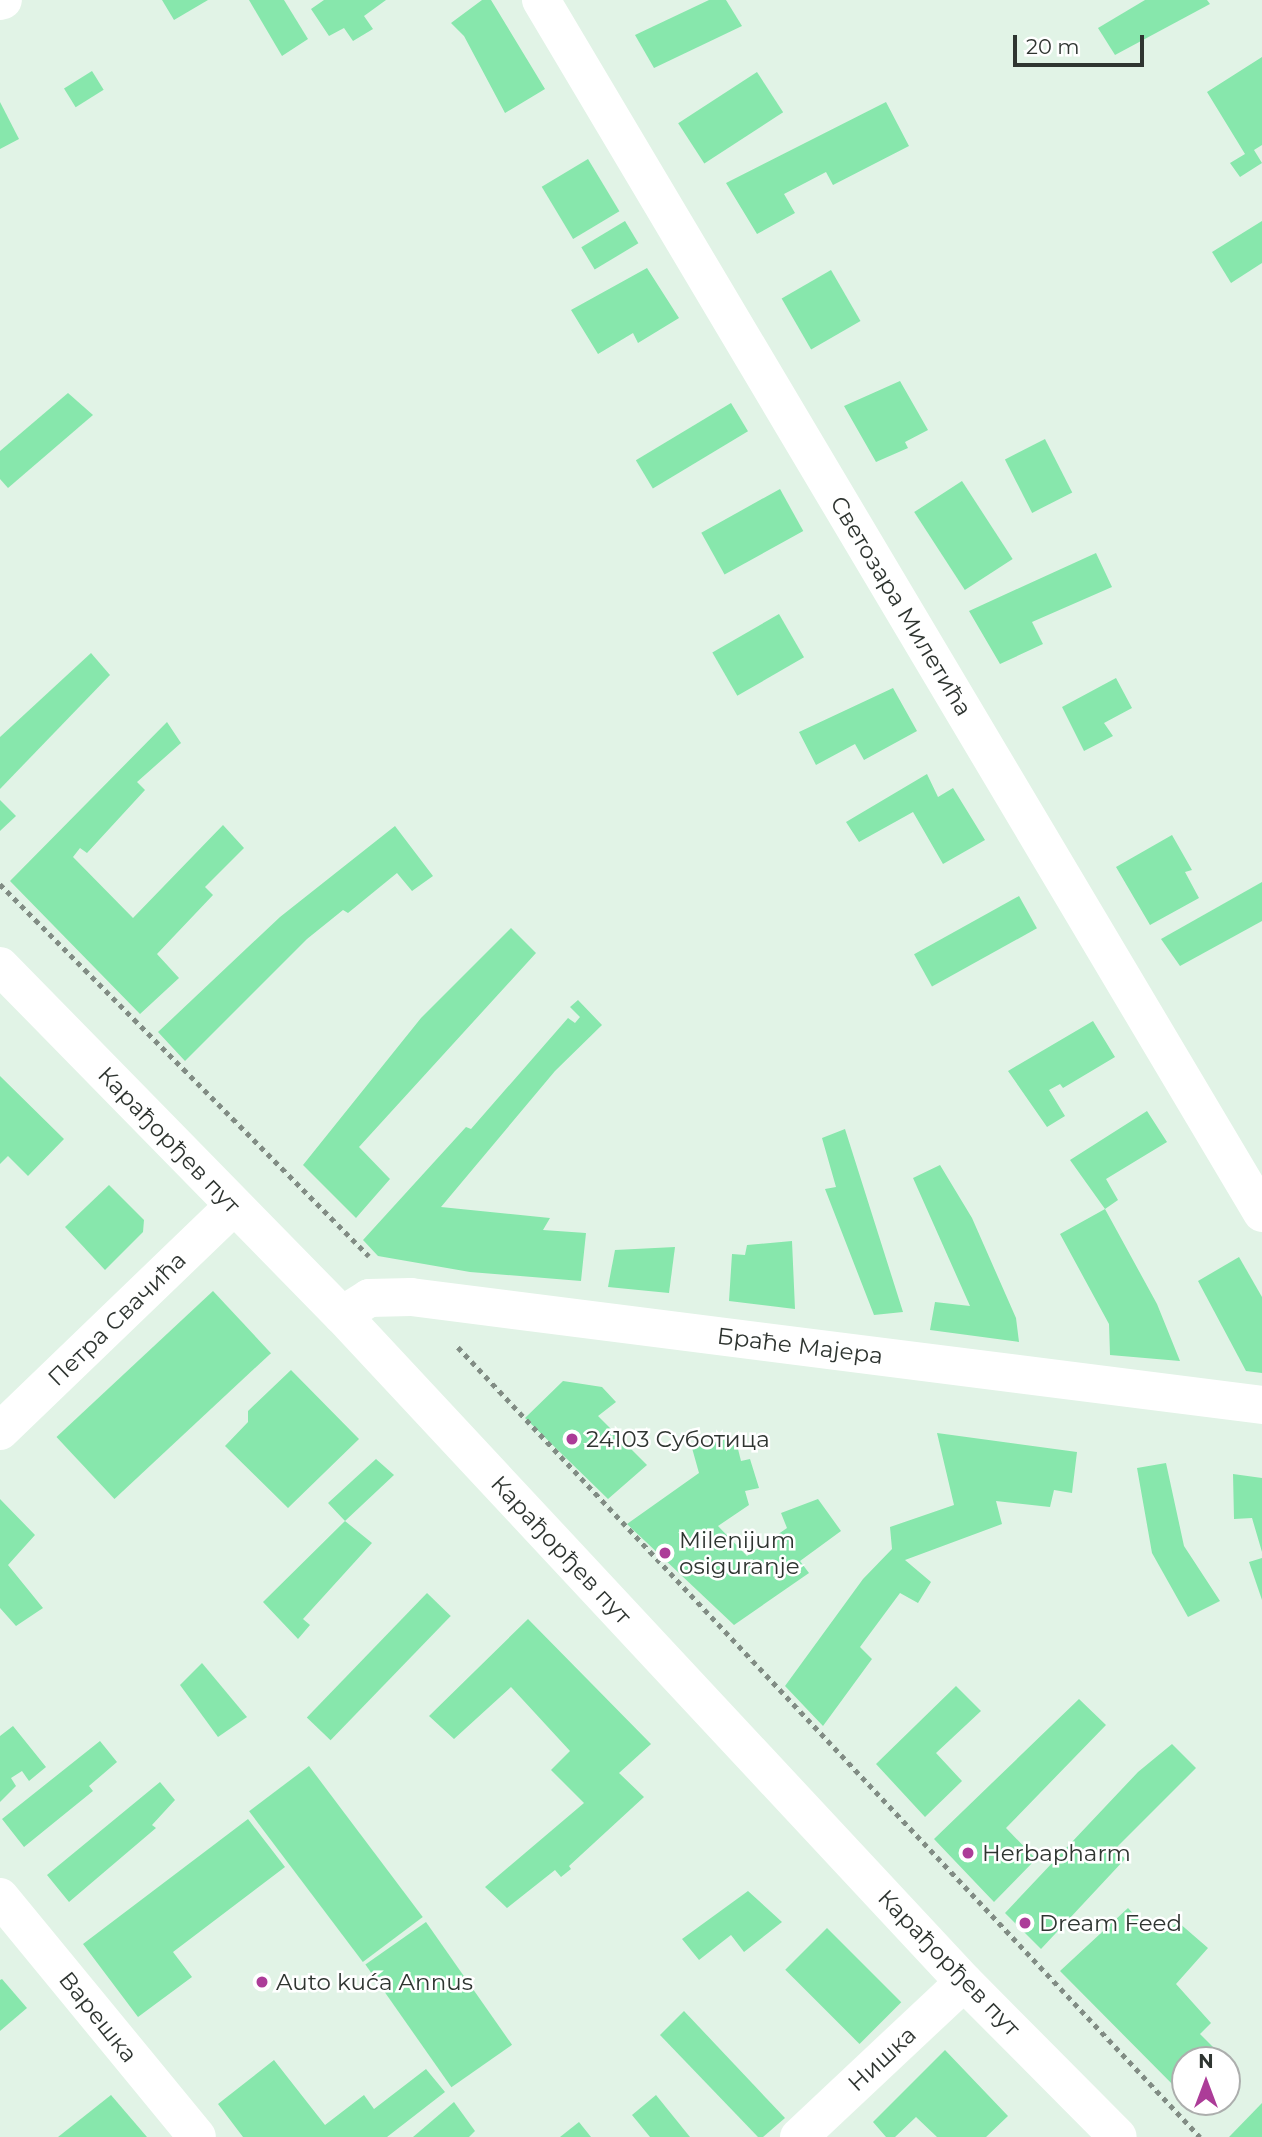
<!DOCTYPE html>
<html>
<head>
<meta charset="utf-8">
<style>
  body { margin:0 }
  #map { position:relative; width:1262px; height:2137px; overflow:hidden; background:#e1f3e6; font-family:Montserrat,sans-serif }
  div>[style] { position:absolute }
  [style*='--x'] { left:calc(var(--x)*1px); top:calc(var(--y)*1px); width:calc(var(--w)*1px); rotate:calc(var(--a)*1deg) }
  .building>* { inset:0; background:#87e7ac; transform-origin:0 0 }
  .path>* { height:4.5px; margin-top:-2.25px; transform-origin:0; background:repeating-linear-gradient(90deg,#818c84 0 5px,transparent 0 10px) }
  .minor>* { height:38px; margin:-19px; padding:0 19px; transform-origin:19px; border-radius:19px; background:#fff }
  .tertiary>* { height:38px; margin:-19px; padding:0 19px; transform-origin:19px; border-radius:19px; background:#fff }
  .secondary>* { height:38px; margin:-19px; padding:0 19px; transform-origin:19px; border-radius:19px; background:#fff }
  .dots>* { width:19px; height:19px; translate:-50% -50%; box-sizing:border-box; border:4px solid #fff; border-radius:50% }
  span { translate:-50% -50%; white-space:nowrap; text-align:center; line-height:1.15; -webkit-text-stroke:5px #fff; paint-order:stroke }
  .street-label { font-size:23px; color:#2f3531 }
  .poi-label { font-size:23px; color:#2f3531 }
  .left { translate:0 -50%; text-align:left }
  .north { position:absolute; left:1171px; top:2046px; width:70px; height:70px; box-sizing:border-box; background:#fff; border:2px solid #acaead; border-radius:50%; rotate:0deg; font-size:19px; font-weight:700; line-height:28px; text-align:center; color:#2f3531 }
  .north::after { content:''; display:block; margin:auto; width:24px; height:32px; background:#ac3c98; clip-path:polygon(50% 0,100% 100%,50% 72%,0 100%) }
  .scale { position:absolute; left:1013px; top:35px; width:131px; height:32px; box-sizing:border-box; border:4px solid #2f3531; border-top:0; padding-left:9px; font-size:21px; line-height:24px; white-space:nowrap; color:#2f3531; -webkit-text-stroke:5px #fff; paint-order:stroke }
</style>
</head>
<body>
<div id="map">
  <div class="building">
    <i style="clip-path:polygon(162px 0,208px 0,174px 20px)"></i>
    <i style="clip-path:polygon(249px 0,284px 0,308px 39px,282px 56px)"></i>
    <i style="clip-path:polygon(324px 0,386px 0,364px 16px,373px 29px,353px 41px,344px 28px,329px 36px,311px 9px)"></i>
    <i style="clip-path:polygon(482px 0,491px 0,545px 89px,505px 113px,464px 36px,451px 23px)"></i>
    <i style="clip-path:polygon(709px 0,726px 0,742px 26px,654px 68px,635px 35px)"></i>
    <i style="clip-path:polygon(1145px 0,1207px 0,1210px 4px,1115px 55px,1098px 28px)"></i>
    <i style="clip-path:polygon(1262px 57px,1262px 145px,1254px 150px,1262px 163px,1240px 177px,1230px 163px,1245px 154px,1207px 92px)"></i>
    <i style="left:92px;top:71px;width:22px;height:33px;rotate:58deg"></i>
    <i style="left:757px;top:72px;width:48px;height:94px;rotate:57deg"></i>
    <i style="clip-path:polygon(0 102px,19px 139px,0 149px)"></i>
    <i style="clip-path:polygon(886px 102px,909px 146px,833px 185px,826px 172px,784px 194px,795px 213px,757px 234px,726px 183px)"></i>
    <i style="left:588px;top:159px;width:61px;height:54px;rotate:59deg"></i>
    <i style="left:625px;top:221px;width:26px;height:51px;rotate:59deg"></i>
    <i style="clip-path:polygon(1262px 221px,1262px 263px,1231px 283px,1212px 252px)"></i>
    <i style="clip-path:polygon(647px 268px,679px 318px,638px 343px,633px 333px,598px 354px,571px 310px)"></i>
    <i style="left:831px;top:270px;width:59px;height:57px;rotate:60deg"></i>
    <i style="clip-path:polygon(900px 381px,928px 430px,905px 442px,908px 448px,876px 462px,844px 406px)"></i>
    <i style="clip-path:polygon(68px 393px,93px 415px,8px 488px,0 479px,0 451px)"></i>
    <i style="left:731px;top:403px;width:33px;height:111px;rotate:59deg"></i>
    <i style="left:1045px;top:439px;width:60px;height:45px;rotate:63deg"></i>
    <i style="left:962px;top:481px;width:93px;height:57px;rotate:57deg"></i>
    <i style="left:780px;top:489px;width:48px;height:90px;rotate:61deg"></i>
    <i style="clip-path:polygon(1096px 553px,1112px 587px,1032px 622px,1043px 644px,1000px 664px,969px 611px)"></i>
    <i style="left:779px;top:614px;width:50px;height:77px;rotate:60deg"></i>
    <i style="clip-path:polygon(91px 653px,110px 675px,0 789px,0 737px)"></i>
    <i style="clip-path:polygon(1116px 678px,1132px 708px,1104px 723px,1113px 736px,1084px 751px,1062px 707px)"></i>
    <i style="clip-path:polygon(893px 688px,917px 731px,864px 760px,855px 744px,816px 765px,799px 732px)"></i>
    <i style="clip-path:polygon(167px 722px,181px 743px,137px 782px,145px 790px,87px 853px,80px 848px,73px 857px,133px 918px,223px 825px,244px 848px,205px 887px,213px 895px,157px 954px,179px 978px,140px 1014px,10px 881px)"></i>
    <i style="clip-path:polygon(927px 774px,938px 797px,953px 788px,985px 840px,943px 864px,913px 812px,859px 842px,846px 822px)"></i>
    <i style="clip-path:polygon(0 800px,16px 816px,0 831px)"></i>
    <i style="clip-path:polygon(395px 826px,433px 876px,412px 891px,397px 873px,348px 913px,343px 910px,307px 939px,185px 1061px,158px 1032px,280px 917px)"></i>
    <i style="clip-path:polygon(1172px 835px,1192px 870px,1185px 872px,1199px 898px,1150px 925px,1116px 867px)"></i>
    <i style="clip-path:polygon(1262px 882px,1262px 921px,1180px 966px,1161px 939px)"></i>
    <i style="left:1019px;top:896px;width:37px;height:120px;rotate:61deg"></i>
    <i style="clip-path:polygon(511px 928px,536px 953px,359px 1147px,390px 1179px,356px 1218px,303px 1165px,421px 1018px)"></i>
    <i style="clip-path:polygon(578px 1000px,602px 1025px,555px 1071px,441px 1207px,550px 1218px,543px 1230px,586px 1233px,581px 1281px,470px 1272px,378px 1256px,363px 1240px,466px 1127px,471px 1129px,568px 1018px,575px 1023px,580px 1017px,570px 1007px)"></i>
    <i style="clip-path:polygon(1093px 1021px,1115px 1057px,1063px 1088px,1060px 1084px,1049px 1090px,1065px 1116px,1047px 1127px,1008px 1071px)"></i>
    <i style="clip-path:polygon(0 1076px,64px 1139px,28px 1176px,8px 1156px,0 1164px)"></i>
    <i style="clip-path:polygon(1147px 1111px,1167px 1142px,1106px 1179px,1118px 1200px,1105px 1209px,1070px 1160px)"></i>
    <i style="clip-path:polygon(845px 1129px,903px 1312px,874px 1315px,825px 1189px,836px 1187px,822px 1138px)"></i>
    <i style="clip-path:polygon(940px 1165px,972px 1218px,1016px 1318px,1019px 1342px,930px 1330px,935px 1302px,970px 1306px,913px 1178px)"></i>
    <i style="clip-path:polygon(109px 1185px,144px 1220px,143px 1232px,105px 1270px,65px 1227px)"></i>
    <i style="clip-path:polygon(1105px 1209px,1157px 1304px,1180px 1361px,1110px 1355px,1109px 1324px,1060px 1234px)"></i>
    <i style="clip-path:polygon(792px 1241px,795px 1309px,729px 1301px,732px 1254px,745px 1255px,747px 1245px)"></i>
    <i style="clip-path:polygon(675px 1247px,669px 1293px,608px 1287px,615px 1250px)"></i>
    <i style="clip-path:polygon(1239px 1257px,1262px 1297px,1262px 1373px,1246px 1371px,1198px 1281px)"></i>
    <i style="left:213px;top:1291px;width:85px;height:214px;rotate:47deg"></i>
    <i style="clip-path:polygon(291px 1370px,359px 1439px,288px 1508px,225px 1446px,248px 1422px,248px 1411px)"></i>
    <i style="clip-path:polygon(563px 1381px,602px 1387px,616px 1402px,598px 1416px,647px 1465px,608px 1499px,525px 1418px)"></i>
    <i style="clip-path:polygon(937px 1433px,1077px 1452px,1072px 1493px,1054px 1490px,1050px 1507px,996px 1501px,1002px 1524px,905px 1560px,931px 1582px,918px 1603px,900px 1593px,860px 1647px,872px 1659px,823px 1726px,785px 1686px,863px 1579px,892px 1549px,890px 1527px,954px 1505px)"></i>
    <i style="clip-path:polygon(735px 1437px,741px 1461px,750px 1459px,759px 1488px,745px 1491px,749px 1505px,718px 1526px,747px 1556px,787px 1528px,781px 1513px,818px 1499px,841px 1531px,800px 1561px,809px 1573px,734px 1625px,627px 1524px,699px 1473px,692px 1448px)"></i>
    <i style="clip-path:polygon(376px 1459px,394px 1475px,345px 1521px,372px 1543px,303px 1619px,310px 1625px,298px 1639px,263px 1602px,345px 1521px,328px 1503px)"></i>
    <i style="clip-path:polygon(1166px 1463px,1184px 1546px,1220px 1601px,1188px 1617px,1152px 1553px,1137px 1468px)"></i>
    <i style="clip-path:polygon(1233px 1474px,1262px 1478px,1262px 1552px,1252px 1518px,1234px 1519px)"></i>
    <i style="clip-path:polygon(0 1499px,35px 1535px,8px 1565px,43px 1608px,16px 1626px,0 1608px)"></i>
    <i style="clip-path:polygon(1262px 1558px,1262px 1600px,1249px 1562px)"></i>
    <i style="left:427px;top:1593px;width:33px;height:173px;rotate:44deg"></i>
    <i style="clip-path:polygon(528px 1619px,651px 1744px,619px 1773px,644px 1797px,569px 1866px,571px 1869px,561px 1877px,555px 1870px,507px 1908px,485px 1887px,584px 1803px,551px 1770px,570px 1751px,511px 1687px,454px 1739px,429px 1716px)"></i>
    <i style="clip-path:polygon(202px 1663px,247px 1717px,218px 1737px,180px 1685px)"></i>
    <i style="clip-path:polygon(956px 1686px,981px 1711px,936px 1753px,962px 1781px,925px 1817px,876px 1764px)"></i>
    <i style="clip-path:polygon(1079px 1699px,1106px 1725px,1006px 1828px,1036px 1859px,994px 1902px,934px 1839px)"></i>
    <i style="clip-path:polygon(13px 1726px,46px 1767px,29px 1781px,22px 1771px,11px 1778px,16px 1786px,0 1802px,0 1736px)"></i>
    <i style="clip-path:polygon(100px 1741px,117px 1762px,89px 1786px,93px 1791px,24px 1847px,2px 1819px)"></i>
    <i style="clip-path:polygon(1172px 1744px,1196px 1768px,1116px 1848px,1125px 1859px,1041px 1949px,1005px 1913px,1138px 1772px)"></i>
    <i style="left:309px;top:1766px;width:189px;height:75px;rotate:53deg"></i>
    <i style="clip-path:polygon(160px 1782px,175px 1800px,152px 1825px,156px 1828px,69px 1902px,47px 1875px)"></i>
    <i style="clip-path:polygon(248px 1819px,285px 1867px,173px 1952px,192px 1977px,138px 2017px,83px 1944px)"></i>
    <i style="clip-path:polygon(748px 1891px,782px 1922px,744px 1952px,731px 1935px,699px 1960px,682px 1939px)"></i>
    <i style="clip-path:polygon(1128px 1908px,1150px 1932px,1164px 1933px,1178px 1922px,1208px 1948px,1176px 1984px,1211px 2023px,1200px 2034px,1226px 2060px,1185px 2060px,1185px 2097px,1060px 1971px)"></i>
    <i style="left:426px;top:1922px;width:150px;height:74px;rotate:55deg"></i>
    <i style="left:827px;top:1928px;width:105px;height:59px;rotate:45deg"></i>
    <i style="clip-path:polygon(2px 1979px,27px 2008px,0 2031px,0 1980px)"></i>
    <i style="clip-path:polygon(684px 2011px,785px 2118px,763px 2137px,758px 2137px,660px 2035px)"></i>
    <i style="clip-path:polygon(945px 2050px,1008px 2116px,986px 2137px,937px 2137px,916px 2117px,895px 2137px,886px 2137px,873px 2122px)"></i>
    <i style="clip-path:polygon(274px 2060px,325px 2125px,364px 2095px,374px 2109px,426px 2069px,445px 2092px,387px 2137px,243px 2137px,218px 2104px)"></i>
    <i style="clip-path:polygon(111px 2095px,147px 2137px,58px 2137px)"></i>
    <i style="clip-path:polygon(656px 2095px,690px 2137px,650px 2137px,632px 2115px)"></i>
    <i style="clip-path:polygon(454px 2102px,475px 2131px,469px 2137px,413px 2137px)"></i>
    <i style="clip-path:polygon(1262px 2103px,1262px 2137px,1229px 2137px)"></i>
    <i style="clip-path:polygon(579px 2122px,591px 2137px,560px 2137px)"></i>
  </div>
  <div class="path">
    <i style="--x:0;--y:884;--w:524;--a:45.23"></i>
    <i style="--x:458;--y:1347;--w:1084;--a:46.79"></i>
  </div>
  <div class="minor">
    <i style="--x:541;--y:0;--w:1411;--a:59.27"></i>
    <i style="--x:0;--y:1;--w:3;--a:-18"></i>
    <i style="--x:0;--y:1431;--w:323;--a:-43.9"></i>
    <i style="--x:0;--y:1897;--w:310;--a:50.6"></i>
    <i style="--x:799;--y:2137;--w:226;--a:-43.2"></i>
  </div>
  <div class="tertiary">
    <i style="--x:342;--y:1315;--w:32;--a:-32"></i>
    <i style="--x:369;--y:1298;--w:42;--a:-1.4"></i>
    <i style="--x:411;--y:1297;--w:858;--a:7.23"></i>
  </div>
  <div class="secondary">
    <i style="--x:0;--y:966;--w:489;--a:45.6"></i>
    <i style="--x:342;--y:1315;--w:912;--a:47"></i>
    <i style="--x:964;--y:1982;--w:218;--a:45.2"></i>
  </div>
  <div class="dots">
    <i style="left:572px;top:1439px;background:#ac3c98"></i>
    <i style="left:665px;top:1553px;background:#ac3c98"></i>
    <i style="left:968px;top:1853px;background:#ac3c98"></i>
    <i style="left:1025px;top:1923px;background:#ac3c98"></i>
    <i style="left:262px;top:1982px;background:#ac3c98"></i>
  </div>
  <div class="street-label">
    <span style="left:901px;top:606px;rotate:59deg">Светозара Милетића</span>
    <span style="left:169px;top:1140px;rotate:46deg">Карађорђев пут</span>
    <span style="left:117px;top:1319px;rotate:-44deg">Петра Свачића</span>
    <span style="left:800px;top:1346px;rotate:7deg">Браће Мајера</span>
    <span style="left:561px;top:1550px;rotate:47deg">Карађорђев пут</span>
    <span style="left:949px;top:1963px;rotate:46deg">Карађорђев пут</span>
    <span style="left:98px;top:2017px;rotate:51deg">Варешка</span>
    <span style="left:882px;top:2059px;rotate:-43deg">Нишка</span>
  </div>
  <div class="poi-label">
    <span class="left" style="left:586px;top:1439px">24103 Суботица</span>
    <span class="left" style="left:679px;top:1553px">Milenijum<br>osiguranje</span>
    <span class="left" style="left:982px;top:1853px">Herbapharm</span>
    <span class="left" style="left:1039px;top:1923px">Dream Feed</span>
    <span class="left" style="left:276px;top:1982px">Auto kuća Annus</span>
  </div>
  <div class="north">N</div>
  <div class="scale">20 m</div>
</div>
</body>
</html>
